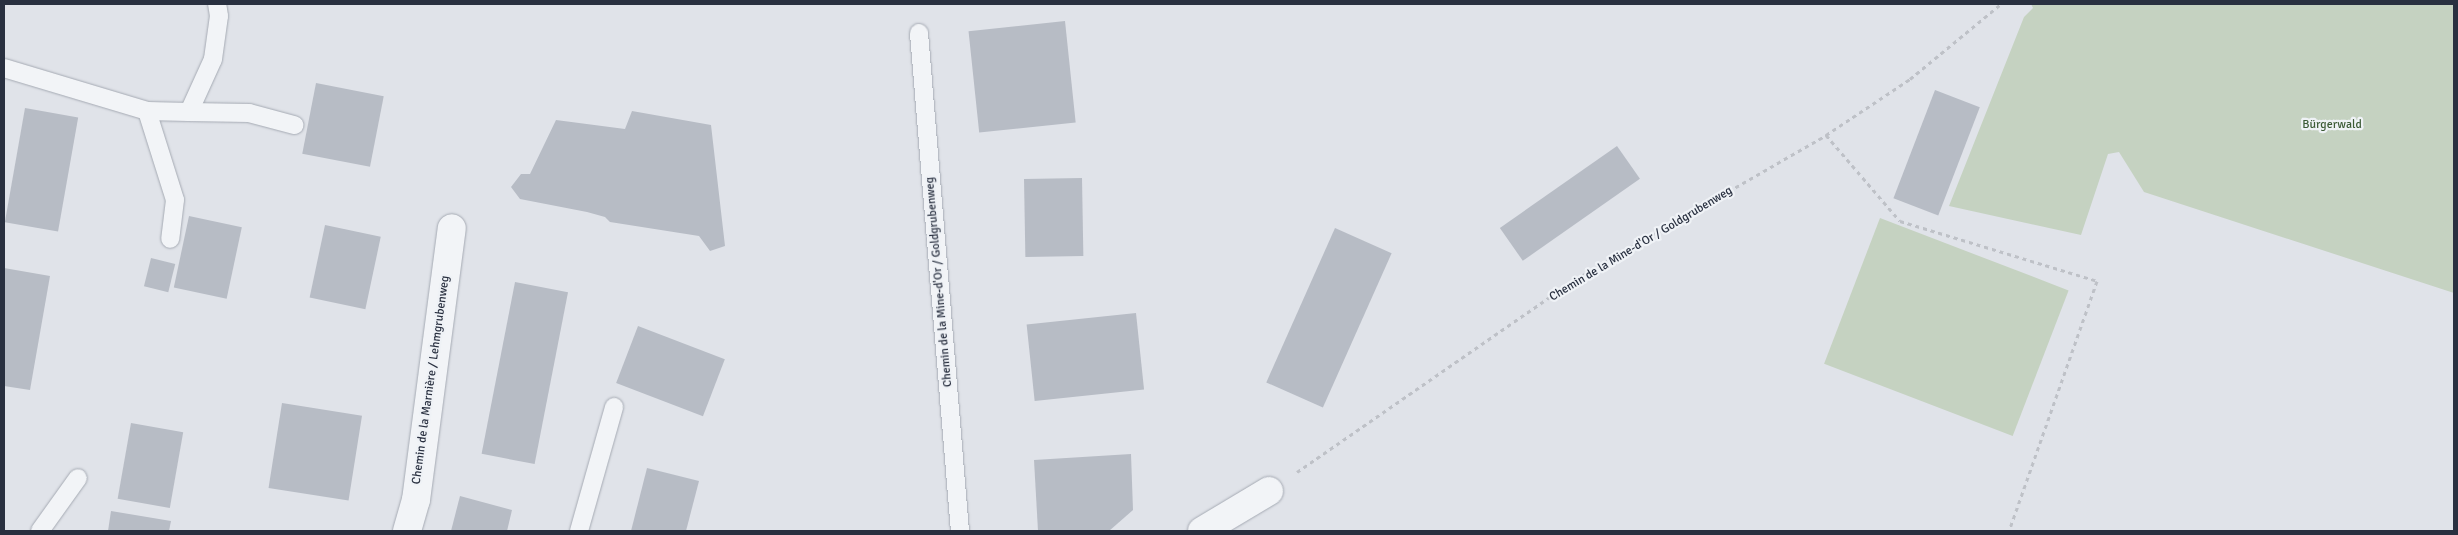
<!DOCTYPE html>
<html>
<head>
<meta charset="utf-8">
<style>
  body { margin:0 }
  #map { position:relative; width:2458px; height:535px; overflow:hidden; background:#e0e3e9; font-family:Signika,sans-serif }
  div>[style] { position:absolute }
  [style*='--x'] { left:calc(var(--x)*1px); top:calc(var(--y)*1px); width:calc(var(--w)*1px); rotate:calc(var(--a)*1deg) }
  .green>* { inset:0; background:#c5d2c1; transform-origin:0 0 }
  .building>* { inset:0; background:#b7bcc5; transform-origin:0 0 }
  .path>* { height:3px; margin-top:-1.5px; transform-origin:0; background:repeating-linear-gradient(90deg,#bec1c7 0 4px,transparent 0 8px) }
  .roads { filter:drop-shadow(0 0 1px #a5aab3) drop-shadow(0 0 1px #a5aab3) }
  .service>* { height:18px; margin:-9px; padding:0 9px; transform-origin:9px; border-radius:9px; background:#f2f4f7 }
  .minor>* { height:28px; margin:-14px; padding:0 14px; transform-origin:14px; border-radius:14px; background:#f2f4f7 }
  span { translate:-50% -50%; white-space:nowrap; text-align:center; line-height:1.15; -webkit-text-stroke:4.5px #eff2f6; paint-order:stroke }
  .park-label { font-size:12px; color:#3c5b36 }
  .street-label { font-size:12px; color:#293040 }
  .frame { position:absolute; inset:0; border:5px solid #293040; pointer-events:none }
</style>
</head>
<body>
<div id="map">
  <div class="green">
    <i style="clip-path:polygon(2031px 4px,2454px 4px,2454px 293px,2144px 192px,2119px 152px,2108px 154px,2081px 235px,1949px 206px,2024px 17px,2033px 8px)"></i>
    <i style="left:1880px;top:218px;width:202px;height:156px;rotate:21deg"></i>
  </div>
  <div class="building">
    <i style="left:1065px;top:21px;width:102px;height:97px;rotate:84deg"></i>
    <i style="left:316px;top:83px;width:69px;height:72px;rotate:11deg"></i>
    <i style="left:1935px;top:90px;width:48px;height:116px;rotate:21deg"></i>
    <i style="left:25px;top:108px;width:54px;height:116px;rotate:10deg"></i>
    <i style="clip-path:polygon(632px 111px,711px 125px,725px 246px,710px 251px,699px 236px,610px 222px,605px 217px,587px 212px,520px 199px,511px 187px,521px 174px,530px 174px,556px 120px,625px 129px)"></i>
    <i style="left:1617px;top:146px;width:40px;height:143px;rotate:55deg"></i>
    <i style="left:1082px;top:178px;width:78px;height:58px;rotate:89deg"></i>
    <i style="left:189px;top:216px;width:54px;height:73px;rotate:12deg"></i>
    <i style="left:325px;top:225px;width:57px;height:74px;rotate:12deg"></i>
    <i style="left:1335px;top:228px;width:62px;height:169px;rotate:24deg"></i>
    <i style="left:151px;top:258px;width:25px;height:29px;rotate:14deg"></i>
    <i style="clip-path:polygon(4px 268px,50px 276px,30px 390px,4px 386px)"></i>
    <i style="left:515px;top:282px;width:54px;height:175px;rotate:11deg"></i>
    <i style="left:1136px;top:313px;width:77px;height:110px;rotate:84deg"></i>
    <i style="left:638px;top:326px;width:93px;height:61px;rotate:21deg"></i>
    <i style="left:282px;top:403px;width:81px;height:86px;rotate:9deg"></i>
    <i style="left:131px;top:423px;width:53px;height:77px;rotate:10deg"></i>
    <i style="clip-path:polygon(1131px 454px,1133px 510px,1109px 531px,1038px 531px,1034px 460px)"></i>
    <i style="clip-path:polygon(647px 468px,699px 481px,686px 531px,631px 531px)"></i>
    <i style="clip-path:polygon(460px 496px,512px 510px,507px 531px,451px 531px)"></i>
    <i style="clip-path:polygon(111px 511px,171px 521px,169px 531px,108px 531px)"></i>
  </div>
  <div class="path">
    <i style="--x:1826;--y:135;--w:113;--a:49.3"></i>
    <i style="--x:1900;--y:221;--w:206;--a:16.9"></i>
    <i style="--x:2097;--y:281;--w:265;--a:109.4"></i>
    <i style="--x:1297;--y:472;--w:339;--a:-34.7"></i>
    <i style="--x:1576;--y:279;--w:289;--a:-29.9"></i>
    <i style="--x:1826;--y:135;--w:101;--a:-33.7"></i>
    <i style="--x:1910;--y:79;--w:118;--a:-39.5"></i>
  </div>
  <div class="roads">
    <div class="service">
      <i style="--x:919;--y:33;--w:500;--a:85.3"></i>
      <i style="--x:4;--y:68;--w:149;--a:16.7"></i>
      <i style="--x:147;--y:111;--w:93;--a:72.5"></i>
      <i style="--x:175;--y:200;--w:39;--a:97"></i>
      <i style="--x:147;--y:111;--w:42;--a:1.4"></i>
      <i style="--x:189;--y:112;--w:58;--a:-65.6"></i>
      <i style="--x:213;--y:59;--w:43;--a:-82.1"></i>
      <i style="--x:219;--y:16;--w:12;--a:-99"></i>
      <i style="--x:189;--y:112;--w:60;--a:1"></i>
      <i style="--x:249;--y:113;--w:47;--a:14.9"></i>
      <i style="--x:40;--y:531;--w:65;--a:-54.4"></i>
      <i style="--x:579;--y:531;--w:129;--a:-74.2"></i>
    </div>
    <div class="minor">
      <i style="--x:407;--y:531;--w:32;--a:-74"></i>
      <i style="--x:416;--y:500;--w:274;--a:-82.5"></i>
      <i style="--x:1202;--y:531;--w:78;--a:-30.8"></i>
    </div>
  </div>
  <div class="park-label">
    <span style="left:2332px;top:125px">Bürgerwald</span>
  </div>
  <div class="street-label">
    <span style="left:1641px;top:244px;rotate:-31deg">Chemin de la Mine-d'Or / Goldgrubenweg</span>
    <span style="left:939px;top:282px;rotate:-95deg">Chemin de la Mine-d'Or / Goldgrubenweg</span>
    <span style="left:431px;top:380px;rotate:-82deg">Chemin de la Marnière / Lehmgrubenweg</span>
  </div>
  <div class="frame"></div>
</div>
</body>
</html>
